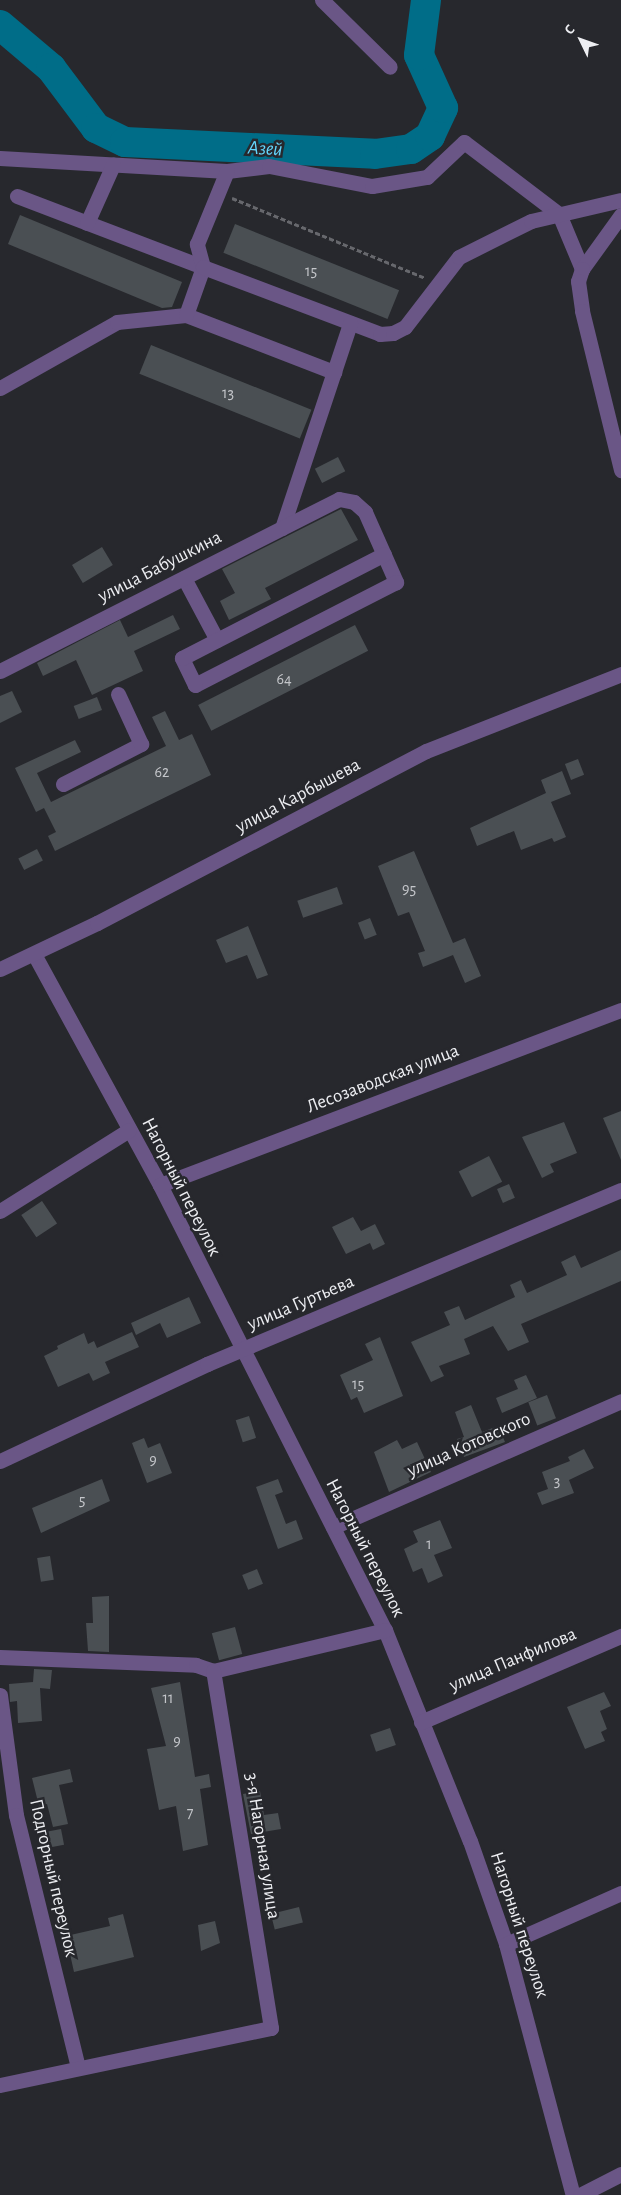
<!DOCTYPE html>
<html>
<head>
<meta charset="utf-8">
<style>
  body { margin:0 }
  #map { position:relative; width:621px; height:2195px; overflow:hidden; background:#27282d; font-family:"Alegreya Sans",sans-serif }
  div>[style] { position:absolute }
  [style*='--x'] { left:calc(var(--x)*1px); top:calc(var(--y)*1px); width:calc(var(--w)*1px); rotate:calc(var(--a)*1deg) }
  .river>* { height:30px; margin:-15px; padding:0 15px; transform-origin:15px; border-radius:15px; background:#006d88 }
  .building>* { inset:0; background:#4a4f53; transform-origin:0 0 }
  .path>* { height:3px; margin-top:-1.5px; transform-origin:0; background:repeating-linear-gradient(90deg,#67686d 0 5px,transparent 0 7.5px) }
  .minor>* { height:15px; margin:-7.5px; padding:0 7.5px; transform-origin:7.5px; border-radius:7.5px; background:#6a5686 }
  span { translate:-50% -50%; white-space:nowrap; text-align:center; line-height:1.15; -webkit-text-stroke:5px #27282d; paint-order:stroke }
  .number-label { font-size:16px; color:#c4c6ca }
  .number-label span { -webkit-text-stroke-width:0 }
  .street-label { font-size:19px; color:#edeef2 }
  .water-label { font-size:20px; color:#64d7fd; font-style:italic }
  .north { position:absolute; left:556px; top:15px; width:50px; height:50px; -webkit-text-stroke:4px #27282d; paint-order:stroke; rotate:312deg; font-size:14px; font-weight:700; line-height:20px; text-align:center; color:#edeef2 }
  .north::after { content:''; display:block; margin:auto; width:18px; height:22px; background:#edeef2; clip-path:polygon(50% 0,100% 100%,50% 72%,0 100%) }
</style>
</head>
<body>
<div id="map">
  <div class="river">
    <i style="--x:0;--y:25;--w:67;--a:40.1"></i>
    <i style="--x:51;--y:68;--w:75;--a:53.1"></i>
    <i style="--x:96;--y:128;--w:32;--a:26"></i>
    <i style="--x:125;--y:142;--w:250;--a:2.7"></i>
    <i style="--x:375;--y:154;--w:36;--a:-8"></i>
    <i style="--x:411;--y:149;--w:23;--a:-34"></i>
    <i style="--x:430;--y:136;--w:31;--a:-65"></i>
    <i style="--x:443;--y:108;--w:58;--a:-114.4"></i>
    <i style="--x:419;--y:55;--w:55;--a:-82.7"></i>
  </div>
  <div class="building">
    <i style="clip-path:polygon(20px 215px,182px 282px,172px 307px,162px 308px,8px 244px)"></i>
    <i style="left:235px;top:224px;width:177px;height:31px;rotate:22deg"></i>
    <i style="left:151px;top:345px;width:173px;height:31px;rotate:22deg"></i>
    <i style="left:338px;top:457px;width:16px;height:26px;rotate:63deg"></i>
    <i style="clip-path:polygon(341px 509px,358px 540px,265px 588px,271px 599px,229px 620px,220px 601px,235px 593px,222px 569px)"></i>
    <i style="left:102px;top:547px;width:21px;height:35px;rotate:59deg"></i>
    <i style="clip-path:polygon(173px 615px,180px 629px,134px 651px,143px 671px,92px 695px,76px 660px,43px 676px,37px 663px,120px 620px,128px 637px)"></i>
    <i style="left:355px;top:625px;width:29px;height:176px;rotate:63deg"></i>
    <i style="clip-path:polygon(12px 691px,22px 712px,0 723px,0 696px)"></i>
    <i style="left:97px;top:697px;width:14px;height:25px;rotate:69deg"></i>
    <i style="clip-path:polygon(165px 711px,179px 740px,192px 734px,211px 775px,55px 851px,48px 836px,56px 832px,44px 808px,36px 812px,15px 768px,75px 740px,81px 752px,37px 773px,51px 802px,166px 746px,152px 717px)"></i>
    <i style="left:578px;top:759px;width:17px;height:14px;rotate:69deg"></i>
    <i style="clip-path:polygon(562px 771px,571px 794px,551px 802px,566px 837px,554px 842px,552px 838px,521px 850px,514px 831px,477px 846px,470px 828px,546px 793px,541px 780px)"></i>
    <i style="left:37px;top:849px;width:13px;height:21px;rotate:63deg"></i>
    <i style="clip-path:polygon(414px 851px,453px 943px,465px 938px,481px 976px,465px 983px,453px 955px,423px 967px,418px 953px,425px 951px,409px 912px,398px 916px,378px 866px)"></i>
    <i style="left:337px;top:887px;width:18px;height:42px;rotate:71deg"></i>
    <i style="left:370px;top:918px;width:18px;height:13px;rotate:68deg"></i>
    <i style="clip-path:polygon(248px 926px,268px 975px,257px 979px,247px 955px,226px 963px,216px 940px)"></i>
    <i style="clip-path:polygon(621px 1111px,621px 1160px,603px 1118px)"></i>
    <i style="clip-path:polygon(564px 1122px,577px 1153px,550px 1164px,554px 1172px,542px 1178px,522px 1137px)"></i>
    <i style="left:489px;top:1156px;width:29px;height:34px;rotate:63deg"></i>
    <i style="left:509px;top:1184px;width:15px;height:13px;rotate:67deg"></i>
    <i style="left:42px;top:1201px;width:27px;height:25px;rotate:56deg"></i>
    <i style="clip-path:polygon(353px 1217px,361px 1231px,375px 1224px,385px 1244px,373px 1250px,370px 1243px,346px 1254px,332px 1227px)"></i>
    <i style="clip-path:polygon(621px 1250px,621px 1281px,521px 1324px,529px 1342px,508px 1351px,493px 1326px,464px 1339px,470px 1354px,439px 1366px,444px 1376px,431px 1382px,411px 1342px,450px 1325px,444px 1312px,459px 1306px,465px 1320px,515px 1297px,510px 1285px,521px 1280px,527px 1293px,567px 1275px,561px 1262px,575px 1255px,581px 1268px)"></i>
    <i style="clip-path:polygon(189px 1297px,201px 1323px,167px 1338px,160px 1323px,136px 1335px,131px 1323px)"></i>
    <i style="clip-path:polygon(132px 1332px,139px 1347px,105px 1362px,110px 1373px,93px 1381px,89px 1373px,58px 1387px,44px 1356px,58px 1349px,57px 1346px,84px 1333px,88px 1344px,94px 1341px,97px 1348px)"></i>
    <i style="clip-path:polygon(380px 1337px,403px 1396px,364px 1413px,357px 1397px,351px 1400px,340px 1375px,373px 1360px,365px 1344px)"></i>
    <i style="clip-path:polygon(526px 1375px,537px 1398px,502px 1413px,496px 1398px,518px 1389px,514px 1380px)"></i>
    <i style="left:547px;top:1395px;width:25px;height:20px;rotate:69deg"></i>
    <i style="clip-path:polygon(471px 1405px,482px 1432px,498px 1426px,505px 1442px,464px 1457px,457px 1439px,464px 1437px,455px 1412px)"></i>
    <i style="left:249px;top:1416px;width:23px;height:14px;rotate:72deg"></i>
    <i style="clip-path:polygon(144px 1438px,148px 1448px,160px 1443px,172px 1473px,147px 1483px,132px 1443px)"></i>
    <i style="clip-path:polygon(397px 1440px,402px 1449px,417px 1442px,431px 1472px,389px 1492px,374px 1452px)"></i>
    <i style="clip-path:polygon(584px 1449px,594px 1468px,569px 1480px,574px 1493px,542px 1505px,537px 1493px,548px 1489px,542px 1472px,570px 1461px,568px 1457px)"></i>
    <i style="clip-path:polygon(102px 1479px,110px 1501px,41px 1533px,32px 1508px)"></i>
    <i style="clip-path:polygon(278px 1479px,283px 1492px,275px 1495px,286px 1524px,296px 1520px,303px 1539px,278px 1549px,256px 1487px)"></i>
    <i style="clip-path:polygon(440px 1520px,452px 1548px,434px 1555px,443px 1576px,428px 1583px,422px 1568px,413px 1572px,404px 1549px,418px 1542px,413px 1531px)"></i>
    <i style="left:50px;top:1556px;width:24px;height:13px;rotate:81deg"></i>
    <i style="left:257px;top:1569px;width:16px;height:16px;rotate:68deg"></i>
    <i style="clip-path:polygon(109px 1596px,109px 1652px,88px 1651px,86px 1623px,93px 1623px,92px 1597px)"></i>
    <i style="left:235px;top:1627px;width:28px;height:24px;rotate:75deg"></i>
    <i style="clip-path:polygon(34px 1669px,52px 1670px,50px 1689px,40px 1688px,42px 1721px,18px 1723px,17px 1701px,10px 1702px,9px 1684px,33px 1682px)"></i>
    <i style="clip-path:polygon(180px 1682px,195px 1777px,209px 1774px,211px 1787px,200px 1789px,208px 1845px,183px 1851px,176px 1806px,159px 1810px,147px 1749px,166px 1746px,151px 1688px)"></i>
    <i style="clip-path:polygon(604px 1692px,611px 1706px,600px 1711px,607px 1729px,601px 1732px,605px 1741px,585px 1749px,567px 1707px)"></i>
    <i style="left:390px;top:1728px;width:18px;height:21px;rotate:71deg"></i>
    <i style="clip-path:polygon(70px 1769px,73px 1782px,59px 1785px,68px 1824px,53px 1827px,47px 1804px,39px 1806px,32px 1778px)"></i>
    <i style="clip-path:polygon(260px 1791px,264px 1815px,278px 1813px,281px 1829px,251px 1834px,243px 1794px)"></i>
    <i style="left:61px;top:1829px;width:16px;height:20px;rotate:79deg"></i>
    <i style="left:299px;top:1907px;width:16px;height:29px;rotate:76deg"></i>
    <i style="clip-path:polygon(123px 1914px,134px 1957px,74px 1972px,66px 1936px,110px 1926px,108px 1918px)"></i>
    <i style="clip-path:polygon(215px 1921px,220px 1943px,201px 1951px,198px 1925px)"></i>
  </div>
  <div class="path">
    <i style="--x:232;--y:198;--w:209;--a:22.5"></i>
  </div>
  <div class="minor">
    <i style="--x:322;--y:0;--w:95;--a:44.6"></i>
    <i style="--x:0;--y:158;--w:227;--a:3.3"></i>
    <i style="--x:227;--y:171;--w:42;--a:-6.8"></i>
    <i style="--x:269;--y:166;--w:105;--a:11"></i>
    <i style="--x:372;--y:186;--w:56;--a:-9.3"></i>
    <i style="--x:427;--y:177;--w:51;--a:-43.4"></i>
    <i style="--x:464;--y:142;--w:119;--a:37.2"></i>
    <i style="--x:559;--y:214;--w:60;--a:67.3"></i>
    <i style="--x:17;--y:196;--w:199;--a:20.9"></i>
    <i style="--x:203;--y:267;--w:24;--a:-105"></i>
    <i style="--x:197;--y:244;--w:79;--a:-67.7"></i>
    <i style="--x:621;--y:215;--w:67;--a:125.8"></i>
    <i style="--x:582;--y:269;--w:13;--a:108"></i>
    <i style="--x:578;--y:281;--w:30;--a:82"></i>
    <i style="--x:582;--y:311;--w:164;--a:76.2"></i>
    <i style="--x:87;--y:223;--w:64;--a:-65.9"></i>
    <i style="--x:186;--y:315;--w:159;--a:21.1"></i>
    <i style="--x:0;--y:388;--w:134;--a:-29.4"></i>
    <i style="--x:117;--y:322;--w:69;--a:-5.8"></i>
    <i style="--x:186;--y:315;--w:51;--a:-70.5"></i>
    <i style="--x:203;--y:267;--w:189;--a:20.7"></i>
    <i style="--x:380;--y:334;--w:13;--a:-4"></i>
    <i style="--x:393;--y:333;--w:13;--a:-27"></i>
    <i style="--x:405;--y:327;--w:88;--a:-52.4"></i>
    <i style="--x:459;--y:257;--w:80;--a:-26.6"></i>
    <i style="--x:531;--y:221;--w:92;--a:-13.1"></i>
    <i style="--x:282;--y:528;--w:216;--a:-71.6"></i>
    <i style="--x:184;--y:578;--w:70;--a:62"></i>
    <i style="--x:0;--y:671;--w:380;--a:-26.9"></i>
    <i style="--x:339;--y:499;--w:15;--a:11"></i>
    <i style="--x:354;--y:502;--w:15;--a:42"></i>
    <i style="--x:365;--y:512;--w:77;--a:66.1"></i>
    <i style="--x:396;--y:582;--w:226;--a:152.9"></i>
    <i style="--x:195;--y:685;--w:30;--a:-116"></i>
    <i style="--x:182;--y:658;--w:227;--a:-27.2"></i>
    <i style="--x:63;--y:784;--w:88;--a:-27.1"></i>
    <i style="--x:141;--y:744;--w:55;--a:-114.7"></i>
    <i style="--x:34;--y:954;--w:263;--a:61.4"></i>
    <i style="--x:160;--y:1185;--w:499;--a:63.2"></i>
    <i style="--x:385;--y:1630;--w:227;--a:68.1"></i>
    <i style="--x:470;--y:1841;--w:109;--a:70.7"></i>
    <i style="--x:506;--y:1944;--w:260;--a:75.1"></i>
    <i style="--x:0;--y:969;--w:107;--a:-25.4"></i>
    <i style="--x:97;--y:923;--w:371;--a:-27.6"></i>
    <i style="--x:426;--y:751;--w:210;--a:-21.5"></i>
    <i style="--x:160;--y:1185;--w:493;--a:-20.8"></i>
    <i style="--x:0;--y:1211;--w:152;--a:-32.1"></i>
    <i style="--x:0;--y:1461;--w:229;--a:-25.1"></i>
    <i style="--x:207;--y:1364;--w:449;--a:-22.8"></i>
    <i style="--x:333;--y:1527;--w:314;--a:-23.6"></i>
    <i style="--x:0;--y:1657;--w:196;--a:2.3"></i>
    <i style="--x:196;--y:1665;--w:18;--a:19"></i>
    <i style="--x:213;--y:1671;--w:177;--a:-13.4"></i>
    <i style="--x:0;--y:1695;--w:121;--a:82.4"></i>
    <i style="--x:16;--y:1815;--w:260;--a:76.2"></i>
    <i style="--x:421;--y:1722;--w:218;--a:-23.3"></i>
    <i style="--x:506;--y:1944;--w:126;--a:-23.9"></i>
    <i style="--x:0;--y:2085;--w:277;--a:-11.9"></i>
    <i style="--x:271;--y:2028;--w:362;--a:-99.2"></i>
    <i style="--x:580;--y:2195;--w:46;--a:-27.1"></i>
  </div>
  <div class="number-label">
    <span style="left:311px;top:271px">15</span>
    <span style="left:228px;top:393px">13</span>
    <span style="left:284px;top:679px">64</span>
    <span style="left:162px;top:772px">62</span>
    <span style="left:409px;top:889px">95</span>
    <span style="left:358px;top:1384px">15</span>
    <span style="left:153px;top:1460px">9</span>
    <span style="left:557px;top:1481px">3</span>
    <span style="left:82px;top:1500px">5</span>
    <span style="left:429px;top:1544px">1</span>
    <span style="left:168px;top:1698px">11</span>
    <span style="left:177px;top:1741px">9</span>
    <span style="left:190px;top:1813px">7</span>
  </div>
  <div class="street-label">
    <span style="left:160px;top:567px;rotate:-27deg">улица Бабушкина</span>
    <span style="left:298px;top:796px;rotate:-28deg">улица Карбышева</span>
    <span style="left:383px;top:1079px;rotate:-21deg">Лесозаводская улица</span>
    <span style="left:181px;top:1187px;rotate:63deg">Нагорный переулок</span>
    <span style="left:301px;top:1303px;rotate:-23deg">улица Гуртьева</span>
    <span style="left:469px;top:1445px;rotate:-24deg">улица Котовского</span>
    <span style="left:365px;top:1548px;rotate:63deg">Нагорный переулок</span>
    <span style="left:513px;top:1660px;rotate:-23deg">улица Панфилова</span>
    <span style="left:262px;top:1846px;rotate:81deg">3-я Нагорная улица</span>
    <span style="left:53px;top:1878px;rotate:77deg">Подгорный переулок</span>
    <span style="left:519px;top:1925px;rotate:72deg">Нагорный переулок</span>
  </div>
  <div class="water-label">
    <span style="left:265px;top:149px;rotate:3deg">Азей</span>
  </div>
  <div class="north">С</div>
</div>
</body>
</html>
